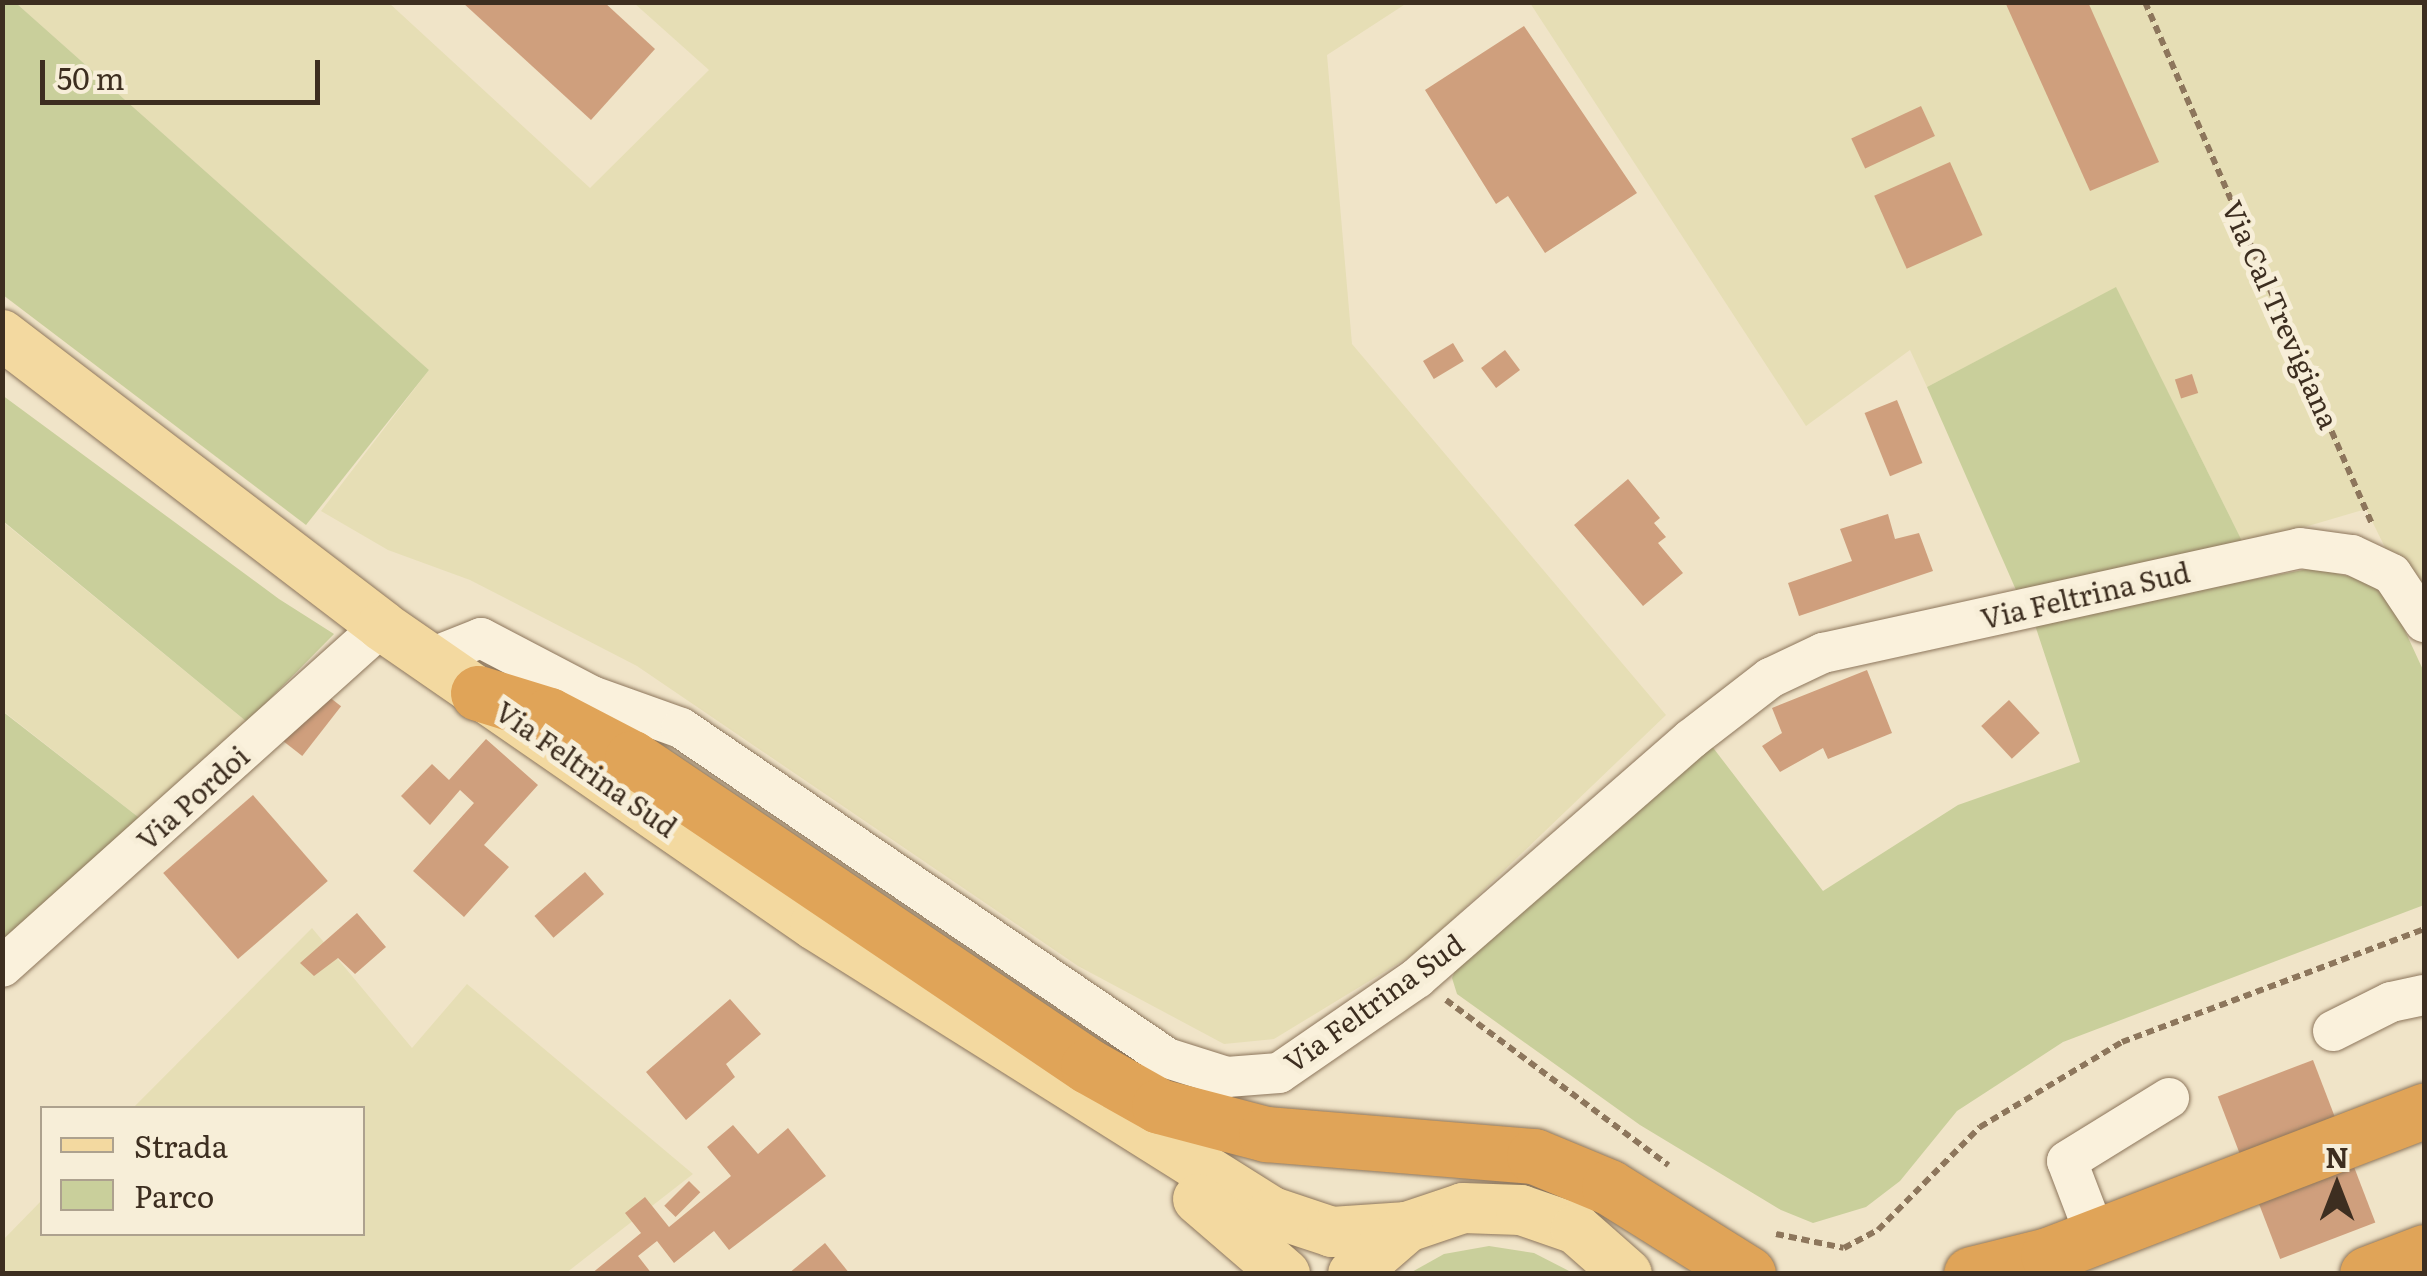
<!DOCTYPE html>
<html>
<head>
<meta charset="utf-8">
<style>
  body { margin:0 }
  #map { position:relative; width:2427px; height:1276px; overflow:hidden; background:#f0e4c8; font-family:Literata,serif }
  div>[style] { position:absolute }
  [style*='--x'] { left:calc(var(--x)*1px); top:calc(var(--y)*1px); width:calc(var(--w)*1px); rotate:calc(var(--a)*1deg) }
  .farmland>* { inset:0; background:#e6deb5 }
  .green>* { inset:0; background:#c9cf9b }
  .building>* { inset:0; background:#cf9f7d; transform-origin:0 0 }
  .path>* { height:6px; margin-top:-3px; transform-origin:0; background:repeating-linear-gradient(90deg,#8d765c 0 8px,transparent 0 13px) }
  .roads { filter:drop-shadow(0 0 2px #8d765c) drop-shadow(0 0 2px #8d765c) }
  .minor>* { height:40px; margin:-20px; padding:0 20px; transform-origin:20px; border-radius:20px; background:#faf1dc }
  .major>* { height:50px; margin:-25px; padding:0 25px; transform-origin:25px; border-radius:25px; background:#f3d9a0 }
  .highway>* { height:55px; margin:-27.5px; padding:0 27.5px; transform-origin:27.5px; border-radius:27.5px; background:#e0a458 }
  span { translate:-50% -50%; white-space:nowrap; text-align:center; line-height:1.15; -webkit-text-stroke:10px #f7eed8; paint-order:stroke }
  .street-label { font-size:28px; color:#3d2e20 }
  .frame { position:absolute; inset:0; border:5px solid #3d2e20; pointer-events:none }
  .legend { position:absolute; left:40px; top:1106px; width:325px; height:130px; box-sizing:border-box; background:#f7eed8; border:2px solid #ada18e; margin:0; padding:12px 18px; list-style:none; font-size:30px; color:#3d2e20 }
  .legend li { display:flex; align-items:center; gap:20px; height:50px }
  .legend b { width:50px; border:2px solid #ada18e }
  .north { position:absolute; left:2287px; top:1136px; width:100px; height:100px; -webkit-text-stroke:8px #f7eed8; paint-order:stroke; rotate:0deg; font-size:28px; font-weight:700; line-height:40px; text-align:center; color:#3d2e20 }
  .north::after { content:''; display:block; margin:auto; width:35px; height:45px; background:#3d2e20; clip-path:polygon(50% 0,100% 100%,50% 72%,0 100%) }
  .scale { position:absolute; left:40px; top:60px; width:280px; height:45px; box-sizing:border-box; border:5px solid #3d2e20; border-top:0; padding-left:12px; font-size:30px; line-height:35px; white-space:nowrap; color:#3d2e20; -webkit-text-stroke:8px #f7eed8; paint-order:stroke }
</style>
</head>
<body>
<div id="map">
  <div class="farmland">
    <i style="clip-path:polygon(16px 3px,389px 3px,590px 188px,709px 70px,634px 3px,1407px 3px,1327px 55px,1352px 344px,1666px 715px,1422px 949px,1274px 1039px,1224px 1044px,1078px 966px,637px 666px,470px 580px,388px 550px,321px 511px,429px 370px)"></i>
    <i style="clip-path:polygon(1530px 3px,2424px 3px,2424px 626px,2366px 509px,2244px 545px,2116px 288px,1927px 387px,1910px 350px,1806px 426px)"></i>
    <i style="clip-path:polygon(2px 521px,247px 722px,142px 820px,3px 711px)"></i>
    <i style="clip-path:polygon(312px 928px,412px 1048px,467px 984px,693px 1174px,566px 1273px,3px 1274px,3px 1240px,42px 1200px,42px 1234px,362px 1234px,362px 1108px,133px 1108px)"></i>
  </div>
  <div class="green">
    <i style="clip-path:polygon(2px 3px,16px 3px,429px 370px,306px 525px,3px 295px)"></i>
    <i style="clip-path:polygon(2116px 287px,2244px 545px,2016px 590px,1927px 387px)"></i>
    <i style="clip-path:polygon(2px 395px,279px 599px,334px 634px,247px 722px,3px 521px)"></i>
    <i style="clip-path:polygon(2313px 568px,2369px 581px,2394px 607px,2424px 672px,2424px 905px,2063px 1042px,1957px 1111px,1900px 1181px,1866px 1207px,1813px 1223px,1781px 1210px,1640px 1125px,1457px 994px,1452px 978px,1458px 964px,1711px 745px,1823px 891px,1958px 805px,2080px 762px,2034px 622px)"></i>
    <i style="clip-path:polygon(2px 711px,142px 820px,2px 944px)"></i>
    <i style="clip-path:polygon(1489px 1246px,1534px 1253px,1573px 1273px,1410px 1273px,1444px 1254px)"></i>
  </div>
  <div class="building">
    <i style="clip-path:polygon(462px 2px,604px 2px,655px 49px,591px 120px)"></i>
    <i style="clip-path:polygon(2005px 2px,2088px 2px,2159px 162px,2090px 191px)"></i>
    <i style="clip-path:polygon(1524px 26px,1637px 193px,1545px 253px,1508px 196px,1496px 204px,1425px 90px)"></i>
    <i style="left:1921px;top:106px;width:33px;height:77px;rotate:65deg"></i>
    <i style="left:1950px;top:162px;width:80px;height:83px;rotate:66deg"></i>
    <i style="left:1453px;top:343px;width:21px;height:35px;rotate:59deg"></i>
    <i style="left:1505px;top:350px;width:25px;height:30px;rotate:53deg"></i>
    <i style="left:2192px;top:374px;width:20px;height:18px;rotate:72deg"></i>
    <i style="left:1897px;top:400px;width:68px;height:35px;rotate:68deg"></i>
    <i style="clip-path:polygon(1628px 479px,1660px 518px,1654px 523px,1666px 537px,1658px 543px,1683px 573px,1643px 606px,1574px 525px)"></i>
    <i style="clip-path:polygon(1888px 514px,1895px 539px,1919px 533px,1933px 571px,1799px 616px,1788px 583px,1852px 561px,1840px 529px)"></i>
    <i style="clip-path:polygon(1867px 670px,1892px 733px,1828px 759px,1823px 748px,1780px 772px,1762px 746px,1782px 733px,1772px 708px)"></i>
    <i style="left:319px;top:689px;width:28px;height:63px;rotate:38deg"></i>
    <i style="left:2009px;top:700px;width:45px;height:38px;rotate:47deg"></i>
    <i style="clip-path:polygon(486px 739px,538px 785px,484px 845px,509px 867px,464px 917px,413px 871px,474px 803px,460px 790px,430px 825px,401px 796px,432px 764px,449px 780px)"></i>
    <i style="left:253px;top:795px;width:114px;height:119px;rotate:49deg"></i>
    <i style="left:585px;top:872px;width:29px;height:67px;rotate:49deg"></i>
    <i style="clip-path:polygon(357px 913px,386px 947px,355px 974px,338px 958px,314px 976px,300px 963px)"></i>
    <i style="clip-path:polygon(730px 999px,761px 1034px,726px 1064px,735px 1077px,686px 1120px,646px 1072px)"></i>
    <i style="left:2313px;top:1060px;width:174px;height:102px;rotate:69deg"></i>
    <i style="clip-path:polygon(733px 1125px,758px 1154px,788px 1128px,826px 1176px,729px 1250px,714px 1231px,674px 1263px,657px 1241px,638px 1256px,652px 1274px,591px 1274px,641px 1233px,625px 1213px,645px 1197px,669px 1227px,731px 1176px,707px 1147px)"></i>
    <i style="left:689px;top:1181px;width:16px;height:35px;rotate:45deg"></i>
    <i style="clip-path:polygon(825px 1243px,850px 1274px,788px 1274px)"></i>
  </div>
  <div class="path">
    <i style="--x:2145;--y:2;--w:569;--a:66.5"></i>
    <i style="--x:1446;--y:1000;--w:277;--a:36.6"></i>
    <i style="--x:1776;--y:1234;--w:69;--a:11.6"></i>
    <i style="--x:1844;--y:1248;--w:38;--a:-28"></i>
    <i style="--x:1878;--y:1230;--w:145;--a:-45.3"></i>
    <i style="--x:1980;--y:1127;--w:165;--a:-30.9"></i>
    <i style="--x:2122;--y:1042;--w:322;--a:-20.5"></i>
  </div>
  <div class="roads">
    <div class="minor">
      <i style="--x:428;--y:659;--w:57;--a:-21.6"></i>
      <i style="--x:481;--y:638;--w:125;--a:27.6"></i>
      <i style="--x:592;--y:696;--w:95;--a:19.8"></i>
      <i style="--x:681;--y:728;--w:587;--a:34.18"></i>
      <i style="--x:1167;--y:1058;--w:63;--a:17.6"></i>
      <i style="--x:1227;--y:1077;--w:52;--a:-4.4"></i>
      <i style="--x:1279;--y:1073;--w:168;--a:-34.5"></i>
      <i style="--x:1417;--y:978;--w:364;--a:-41.1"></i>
      <i style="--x:1691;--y:739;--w:100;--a:-37.7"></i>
      <i style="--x:1770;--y:678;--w:59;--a:-25.3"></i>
      <i style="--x:1823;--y:653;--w:488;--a:-12.4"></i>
      <i style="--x:2300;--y:548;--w:52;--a:7.7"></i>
      <i style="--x:2352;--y:555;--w:44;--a:25.4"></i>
      <i style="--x:2392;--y:574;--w:58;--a:56.3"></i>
      <i style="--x:2;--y:967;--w:511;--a:-41.9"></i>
      <i style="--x:2333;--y:1031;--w:65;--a:-26.6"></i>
      <i style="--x:2391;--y:1002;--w:34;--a:-12"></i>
      <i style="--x:2096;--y:1237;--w:81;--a:-110.9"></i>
      <i style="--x:2067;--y:1161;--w:120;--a:-31.7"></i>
    </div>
    <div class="major">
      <i style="--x:2;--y:335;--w:479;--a:37.4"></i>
      <i style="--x:382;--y:626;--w:526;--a:34.63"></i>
      <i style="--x:815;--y:925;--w:540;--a:32.13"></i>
      <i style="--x:1272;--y:1212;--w:63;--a:18.4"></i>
      <i style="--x:1332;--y:1232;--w:75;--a:-3.8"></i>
      <i style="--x:1407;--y:1227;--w:59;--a:-18.7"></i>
      <i style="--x:1463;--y:1208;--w:58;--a:2"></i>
      <i style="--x:1521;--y:1210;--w:58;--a:19.1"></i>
      <i style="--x:1576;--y:1229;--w:68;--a:41.4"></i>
      <i style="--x:1198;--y:1199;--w:115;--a:40.8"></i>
      <i style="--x:1353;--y:1274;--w:72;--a:-41"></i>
    </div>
    <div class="highway">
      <i style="--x:478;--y:693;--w:74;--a:17.2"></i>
      <i style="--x:549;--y:715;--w:93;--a:27.4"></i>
      <i style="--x:632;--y:758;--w:550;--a:34.04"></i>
      <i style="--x:1088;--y:1066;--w:81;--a:29.4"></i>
      <i style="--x:1159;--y:1106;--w:111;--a:14.7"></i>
      <i style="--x:1266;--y:1134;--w:269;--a:4.7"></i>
      <i style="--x:1534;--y:1156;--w:81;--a:22.5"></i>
      <i style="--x:1609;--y:1187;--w:164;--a:32"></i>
      <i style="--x:1971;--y:1274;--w:79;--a:-13.9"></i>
      <i style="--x:2048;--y:1255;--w:403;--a:-21"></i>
      <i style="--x:2367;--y:1274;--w:61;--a:-21.1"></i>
    </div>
  </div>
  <div class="street-label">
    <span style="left:2282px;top:314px;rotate:66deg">Via Cal Trevigiana</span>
    <span style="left:2085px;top:594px;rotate:-13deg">Via Feltrina Sud</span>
    <span style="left:587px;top:768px;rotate:35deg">Via Feltrina Sud</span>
    <span style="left:192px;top:797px;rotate:-42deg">Via Pordoi</span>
    <span style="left:1373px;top:1002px;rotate:-36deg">Via Feltrina Sud</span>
  </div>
  <div class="frame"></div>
  <ul class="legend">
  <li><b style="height:12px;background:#f3d9a0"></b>Strada</li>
  <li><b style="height:28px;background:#c9cf9b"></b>Parco</li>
  </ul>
  <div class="north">N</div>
  <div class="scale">50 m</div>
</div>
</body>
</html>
